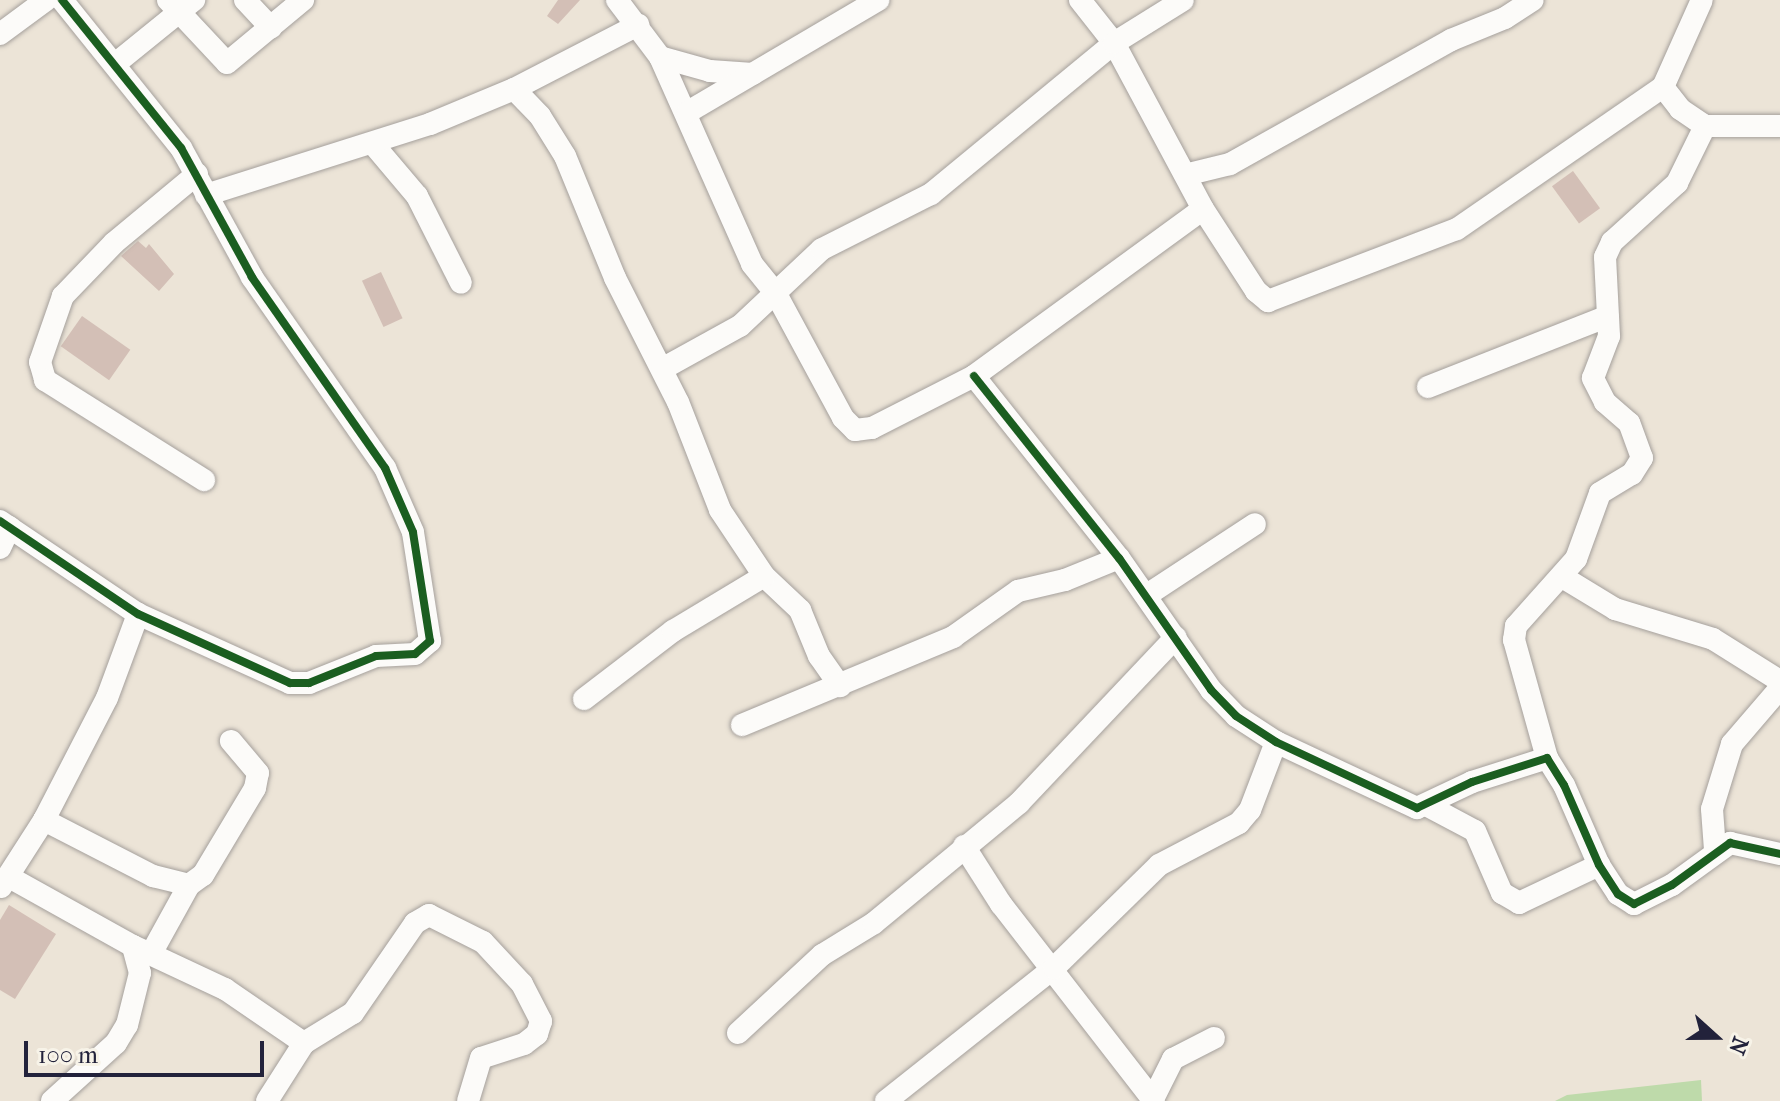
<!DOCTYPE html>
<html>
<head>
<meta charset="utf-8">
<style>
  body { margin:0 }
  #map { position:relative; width:1780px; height:1101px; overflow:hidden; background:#ece4d7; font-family:"IM FELL French Canon",serif }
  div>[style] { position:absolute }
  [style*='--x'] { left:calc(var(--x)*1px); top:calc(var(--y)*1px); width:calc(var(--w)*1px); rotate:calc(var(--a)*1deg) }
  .green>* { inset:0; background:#bedaaa }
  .building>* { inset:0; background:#d3bfb6; transform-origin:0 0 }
  .roads { filter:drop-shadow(0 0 2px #a5a09c) drop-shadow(0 0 2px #a5a09c) }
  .minor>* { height:22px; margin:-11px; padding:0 11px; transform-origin:11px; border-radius:11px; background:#fcfbf9 }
  .cycleway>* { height:8px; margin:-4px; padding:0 4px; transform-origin:4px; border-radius:4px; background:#1b5e20 }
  span { translate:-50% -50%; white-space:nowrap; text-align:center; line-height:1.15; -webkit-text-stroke:7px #f7f3e8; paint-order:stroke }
  .north { position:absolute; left:1676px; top:997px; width:80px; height:80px; -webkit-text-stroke:6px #f7f3e8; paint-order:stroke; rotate:111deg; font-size:22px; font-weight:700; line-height:32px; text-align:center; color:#22223b }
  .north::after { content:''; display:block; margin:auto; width:28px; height:36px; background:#22223b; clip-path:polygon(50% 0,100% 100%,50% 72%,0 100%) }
  .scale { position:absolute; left:24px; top:1041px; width:240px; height:36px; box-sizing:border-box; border:4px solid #22223b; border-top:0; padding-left:10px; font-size:24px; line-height:28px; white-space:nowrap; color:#22223b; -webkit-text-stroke:6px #f7f3e8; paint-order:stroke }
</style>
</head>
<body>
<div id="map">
  <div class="green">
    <i style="clip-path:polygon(1701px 1080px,1702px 1101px,1555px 1101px,1567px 1095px)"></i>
  </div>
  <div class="building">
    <i style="clip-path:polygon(558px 0,580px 0,558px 24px,547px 16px)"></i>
    <i style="left:1573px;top:171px;width:46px;height:26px;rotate:54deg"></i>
    <i style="clip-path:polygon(138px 241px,146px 248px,149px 244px,174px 274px,159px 291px,121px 256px)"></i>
    <i style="left:381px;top:272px;width:51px;height:21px;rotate:65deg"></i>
    <i style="left:82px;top:316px;width:59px;height:37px;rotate:35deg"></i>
    <i style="clip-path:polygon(9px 905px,56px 934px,15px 999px,0 990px,0 920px)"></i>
  </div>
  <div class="roads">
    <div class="minor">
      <i style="--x:168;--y:0;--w:86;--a:46.9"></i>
      <i style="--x:227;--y:63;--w:99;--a:-39.7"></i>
      <i style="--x:245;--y:0;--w:38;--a:47"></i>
      <i style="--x:617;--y:0;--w:71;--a:53"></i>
      <i style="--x:660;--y:57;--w:227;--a:66"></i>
      <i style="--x:752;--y:264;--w:36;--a:51"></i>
      <i style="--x:775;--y:292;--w:143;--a:61.6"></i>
      <i style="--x:843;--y:418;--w:17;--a:45"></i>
      <i style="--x:855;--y:430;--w:17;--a:-7"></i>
      <i style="--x:872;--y:428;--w:114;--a:-27"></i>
      <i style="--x:974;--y:376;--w:283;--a:-36.1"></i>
      <i style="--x:1080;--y:0;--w:55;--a:51.7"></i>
      <i style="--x:1114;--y:43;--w:188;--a:61.8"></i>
      <i style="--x:1203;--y:209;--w:98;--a:57.1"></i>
      <i style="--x:1256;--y:291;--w:16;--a:40"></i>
      <i style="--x:1268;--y:301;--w:202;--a:-20.9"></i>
      <i style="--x:1457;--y:229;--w:250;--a:-34.6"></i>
      <i style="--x:1663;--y:87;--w:95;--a:-65.9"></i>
      <i style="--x:0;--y:34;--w:57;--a:-36.5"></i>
      <i style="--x:660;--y:57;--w:52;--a:15.6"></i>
      <i style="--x:710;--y:71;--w:43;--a:4"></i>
      <i style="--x:115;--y:64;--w:102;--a:-39"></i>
      <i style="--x:1663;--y:87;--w:28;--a:52"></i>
      <i style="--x:1680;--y:109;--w:30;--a:34"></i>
      <i style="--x:1705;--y:126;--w:75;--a:0"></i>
      <i style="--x:514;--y:89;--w:37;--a:46"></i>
      <i style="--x:540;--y:116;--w:47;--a:58"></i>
      <i style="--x:565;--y:156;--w:132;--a:67.7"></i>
      <i style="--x:615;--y:278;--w:139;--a:63.1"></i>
      <i style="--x:678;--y:402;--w:116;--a:68.7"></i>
      <i style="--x:720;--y:510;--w:79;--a:56.3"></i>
      <i style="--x:764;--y:576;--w:50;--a:43.4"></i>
      <i style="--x:800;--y:610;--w:50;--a:67.6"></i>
      <i style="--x:819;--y:656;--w:37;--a:55"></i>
      <i style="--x:688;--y:112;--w:221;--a:-30.5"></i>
      <i style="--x:373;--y:144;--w:68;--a:49.8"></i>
      <i style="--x:417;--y:196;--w:97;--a:63.2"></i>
      <i style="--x:197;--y:174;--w:108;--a:140.3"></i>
      <i style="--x:114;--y:243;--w:74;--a:133.9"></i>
      <i style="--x:63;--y:296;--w:70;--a:109.2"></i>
      <i style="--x:40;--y:362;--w:19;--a:74"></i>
      <i style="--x:45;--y:380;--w:188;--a:32.2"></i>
      <i style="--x:1189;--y:174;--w:42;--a:-13.7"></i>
      <i style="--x:1230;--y:164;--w:253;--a:-29.3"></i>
      <i style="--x:1451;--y:40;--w:58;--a:-22.2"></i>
      <i style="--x:1505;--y:18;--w:33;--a:-33"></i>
      <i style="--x:206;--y:195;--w:235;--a:-17.6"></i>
      <i style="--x:430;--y:124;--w:91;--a:-22.6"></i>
      <i style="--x:514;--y:89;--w:140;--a:-27.3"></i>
      <i style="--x:662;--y:369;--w:89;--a:-28.9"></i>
      <i style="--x:740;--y:326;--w:112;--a:-43.2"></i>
      <i style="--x:822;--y:249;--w:122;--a:-26.8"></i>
      <i style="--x:931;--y:194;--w:237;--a:-39.5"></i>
      <i style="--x:1114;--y:43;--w:81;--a:-31.9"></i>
      <i style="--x:974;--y:376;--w:233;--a:51.5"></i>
      <i style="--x:1119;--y:558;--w:161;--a:55.1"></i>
      <i style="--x:1211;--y:690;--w:36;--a:46"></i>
      <i style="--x:1236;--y:716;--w:48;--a:33"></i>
      <i style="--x:1276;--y:742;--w:156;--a:25.1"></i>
      <i style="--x:1417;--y:808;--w:61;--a:-25.3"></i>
      <i style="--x:1472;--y:782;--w:79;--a:-17.7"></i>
      <i style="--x:1547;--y:758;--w:32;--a:58"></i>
      <i style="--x:1564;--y:785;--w:87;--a:66.4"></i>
      <i style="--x:1599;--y:865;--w:35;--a:57"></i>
      <i style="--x:1618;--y:894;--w:19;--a:32"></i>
      <i style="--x:1634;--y:904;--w:42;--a:-26.6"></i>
      <i style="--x:1672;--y:885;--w:72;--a:-35.9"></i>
      <i style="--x:1730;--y:843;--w:51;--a:12.4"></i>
      <i style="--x:1428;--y:387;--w:193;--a:-21.5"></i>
      <i style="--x:0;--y:521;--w:166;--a:34"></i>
      <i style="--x:138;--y:614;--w:167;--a:24.4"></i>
      <i style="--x:290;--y:683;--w:19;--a:0"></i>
      <i style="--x:309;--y:683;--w:72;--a:-21.9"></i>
      <i style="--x:376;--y:656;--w:39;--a:-3"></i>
      <i style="--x:415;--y:654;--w:20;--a:-41"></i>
      <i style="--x:430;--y:641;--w:110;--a:-98.9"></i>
      <i style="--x:413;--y:532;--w:70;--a:-113.6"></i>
      <i style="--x:385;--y:468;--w:233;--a:-124.9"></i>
      <i style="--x:252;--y:277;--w:147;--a:-118.8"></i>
      <i style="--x:181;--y:148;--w:190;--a:-128.8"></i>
      <i style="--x:0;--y:548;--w:23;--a:-65"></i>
      <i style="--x:1564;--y:578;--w:60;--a:31.3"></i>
      <i style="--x:1615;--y:609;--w:102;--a:17"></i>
      <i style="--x:1713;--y:639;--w:79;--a:32.1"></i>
      <i style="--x:1147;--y:595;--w:129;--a:-33.3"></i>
      <i style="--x:584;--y:699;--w:112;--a:-37.4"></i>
      <i style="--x:673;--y:631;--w:106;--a:-31.1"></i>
      <i style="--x:742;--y:725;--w:229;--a:-22.6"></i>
      <i style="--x:953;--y:637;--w:80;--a:-35.3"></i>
      <i style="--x:1018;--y:591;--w:48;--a:-13.2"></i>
      <i style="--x:1065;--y:580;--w:58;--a:-22.2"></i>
      <i style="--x:1547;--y:758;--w:123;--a:-105.6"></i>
      <i style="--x:1514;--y:640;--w:14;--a:-82"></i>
      <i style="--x:1516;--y:626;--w:90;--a:-48.2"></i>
      <i style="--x:1576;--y:559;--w:70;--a:-70"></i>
      <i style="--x:1600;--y:493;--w:37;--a:-31"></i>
      <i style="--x:1632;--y:474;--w:19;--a:-58"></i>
      <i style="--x:1642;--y:458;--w:37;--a:-110"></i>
      <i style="--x:1629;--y:423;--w:32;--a:-139"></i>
      <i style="--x:1605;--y:402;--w:27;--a:-117"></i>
      <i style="--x:1593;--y:378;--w:45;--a:-69.1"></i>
      <i style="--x:1609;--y:336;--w:79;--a:-92.9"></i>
      <i style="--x:1605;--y:257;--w:17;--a:-65"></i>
      <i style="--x:1612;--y:242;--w:88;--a:-42.2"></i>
      <i style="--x:1677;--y:183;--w:64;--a:-63.8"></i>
      <i style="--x:1428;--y:806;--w:53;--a:28"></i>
      <i style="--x:1475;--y:831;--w:68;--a:66.5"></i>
      <i style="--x:1502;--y:893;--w:20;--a:30"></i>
      <i style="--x:1519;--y:903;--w:89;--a:-25.4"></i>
      <i style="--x:44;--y:820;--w:123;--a:27.2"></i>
      <i style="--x:153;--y:876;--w:37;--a:14"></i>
      <i style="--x:964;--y:846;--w:69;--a:57.5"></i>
      <i style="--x:1001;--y:904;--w:249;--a:52.2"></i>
      <i style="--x:1715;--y:850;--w:41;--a:-94.2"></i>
      <i style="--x:1712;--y:809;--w:68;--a:-72.9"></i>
      <i style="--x:1732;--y:744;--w:74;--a:-49.4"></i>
      <i style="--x:9;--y:877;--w:142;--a:29.1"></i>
      <i style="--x:133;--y:946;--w:102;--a:25.1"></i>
      <i style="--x:225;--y:989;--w:96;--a:34.4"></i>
      <i style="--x:1;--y:887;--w:80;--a:-57.3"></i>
      <i style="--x:44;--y:820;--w:137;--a:-62.7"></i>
      <i style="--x:107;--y:698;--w:90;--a:-69.7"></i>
      <i style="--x:152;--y:952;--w:77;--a:-61.1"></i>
      <i style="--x:189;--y:885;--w:17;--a:-36"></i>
      <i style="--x:203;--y:875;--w:101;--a:-59.1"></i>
      <i style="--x:255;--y:788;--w:15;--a:-79"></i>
      <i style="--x:258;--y:773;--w:42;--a:-130.2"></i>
      <i style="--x:738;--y:1033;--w:115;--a:-42.9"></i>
      <i style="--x:822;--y:955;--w:61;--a:-31.6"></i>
      <i style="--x:874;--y:923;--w:188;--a:-39.6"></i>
      <i style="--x:1019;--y:803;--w:228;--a:-46.6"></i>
      <i style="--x:1153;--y:1099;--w:45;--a:-63.4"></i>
      <i style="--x:1173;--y:1059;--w:46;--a:-27.1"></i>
      <i style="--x:52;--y:1101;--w:86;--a:-42.2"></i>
      <i style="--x:116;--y:1043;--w:21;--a:-59"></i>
      <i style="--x:127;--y:1025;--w:54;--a:-76"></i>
      <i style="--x:140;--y:973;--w:28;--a:-105"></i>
      <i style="--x:267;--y:1101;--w:69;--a:-57.5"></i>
      <i style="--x:304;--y:1043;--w:57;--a:-31.5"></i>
      <i style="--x:353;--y:1013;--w:109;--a:-55.4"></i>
      <i style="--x:415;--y:923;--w:16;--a:-30"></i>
      <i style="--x:429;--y:915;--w:60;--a:26.6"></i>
      <i style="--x:483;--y:942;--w:57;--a:47.1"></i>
      <i style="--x:522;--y:984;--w:42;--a:62.8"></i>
      <i style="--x:541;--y:1021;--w:14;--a:107"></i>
      <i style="--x:537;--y:1034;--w:16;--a:142"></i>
      <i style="--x:524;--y:1044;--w:45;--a:162"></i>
      <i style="--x:481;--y:1058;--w:45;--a:106.8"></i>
      <i style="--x:886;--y:1101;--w:214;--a:-38.4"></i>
      <i style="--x:1054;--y:968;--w:147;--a:-44.4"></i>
      <i style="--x:1159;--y:865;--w:90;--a:-27.7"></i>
      <i style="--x:1239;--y:823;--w:17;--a:-50"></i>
      <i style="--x:1250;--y:810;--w:73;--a:-69.1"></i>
    </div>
  </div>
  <div class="cycleway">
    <i style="--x:974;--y:376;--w:233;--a:51.5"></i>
    <i style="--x:1119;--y:558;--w:161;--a:55.1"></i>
    <i style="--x:1211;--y:690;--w:36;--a:46"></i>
    <i style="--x:1236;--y:716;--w:48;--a:33"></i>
    <i style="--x:1276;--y:742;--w:156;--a:25.1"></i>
    <i style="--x:1417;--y:808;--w:61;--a:-25.3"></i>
    <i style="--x:1472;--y:782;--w:79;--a:-17.7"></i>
    <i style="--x:1547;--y:758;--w:32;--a:58"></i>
    <i style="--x:1564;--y:785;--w:87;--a:66.4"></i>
    <i style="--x:1599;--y:865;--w:35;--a:57"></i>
    <i style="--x:1618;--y:894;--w:19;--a:32"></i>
    <i style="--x:1634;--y:904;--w:42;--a:-26.6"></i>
    <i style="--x:1672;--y:885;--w:72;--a:-35.9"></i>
    <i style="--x:1730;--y:843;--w:51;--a:12.4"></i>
    <i style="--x:0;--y:521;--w:166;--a:34"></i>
    <i style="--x:138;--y:614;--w:167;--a:24.4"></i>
    <i style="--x:290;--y:683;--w:19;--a:0"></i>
    <i style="--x:309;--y:683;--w:72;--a:-21.9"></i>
    <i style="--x:376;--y:656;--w:39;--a:-3"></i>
    <i style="--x:415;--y:654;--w:20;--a:-41"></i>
    <i style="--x:430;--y:641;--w:110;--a:-98.9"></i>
    <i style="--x:413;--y:532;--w:70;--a:-113.6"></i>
    <i style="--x:385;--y:468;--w:233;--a:-124.9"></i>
    <i style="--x:252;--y:277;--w:147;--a:-118.8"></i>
    <i style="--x:181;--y:148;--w:190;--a:-128.8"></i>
  </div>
  <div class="north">N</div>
  <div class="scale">100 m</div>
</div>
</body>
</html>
